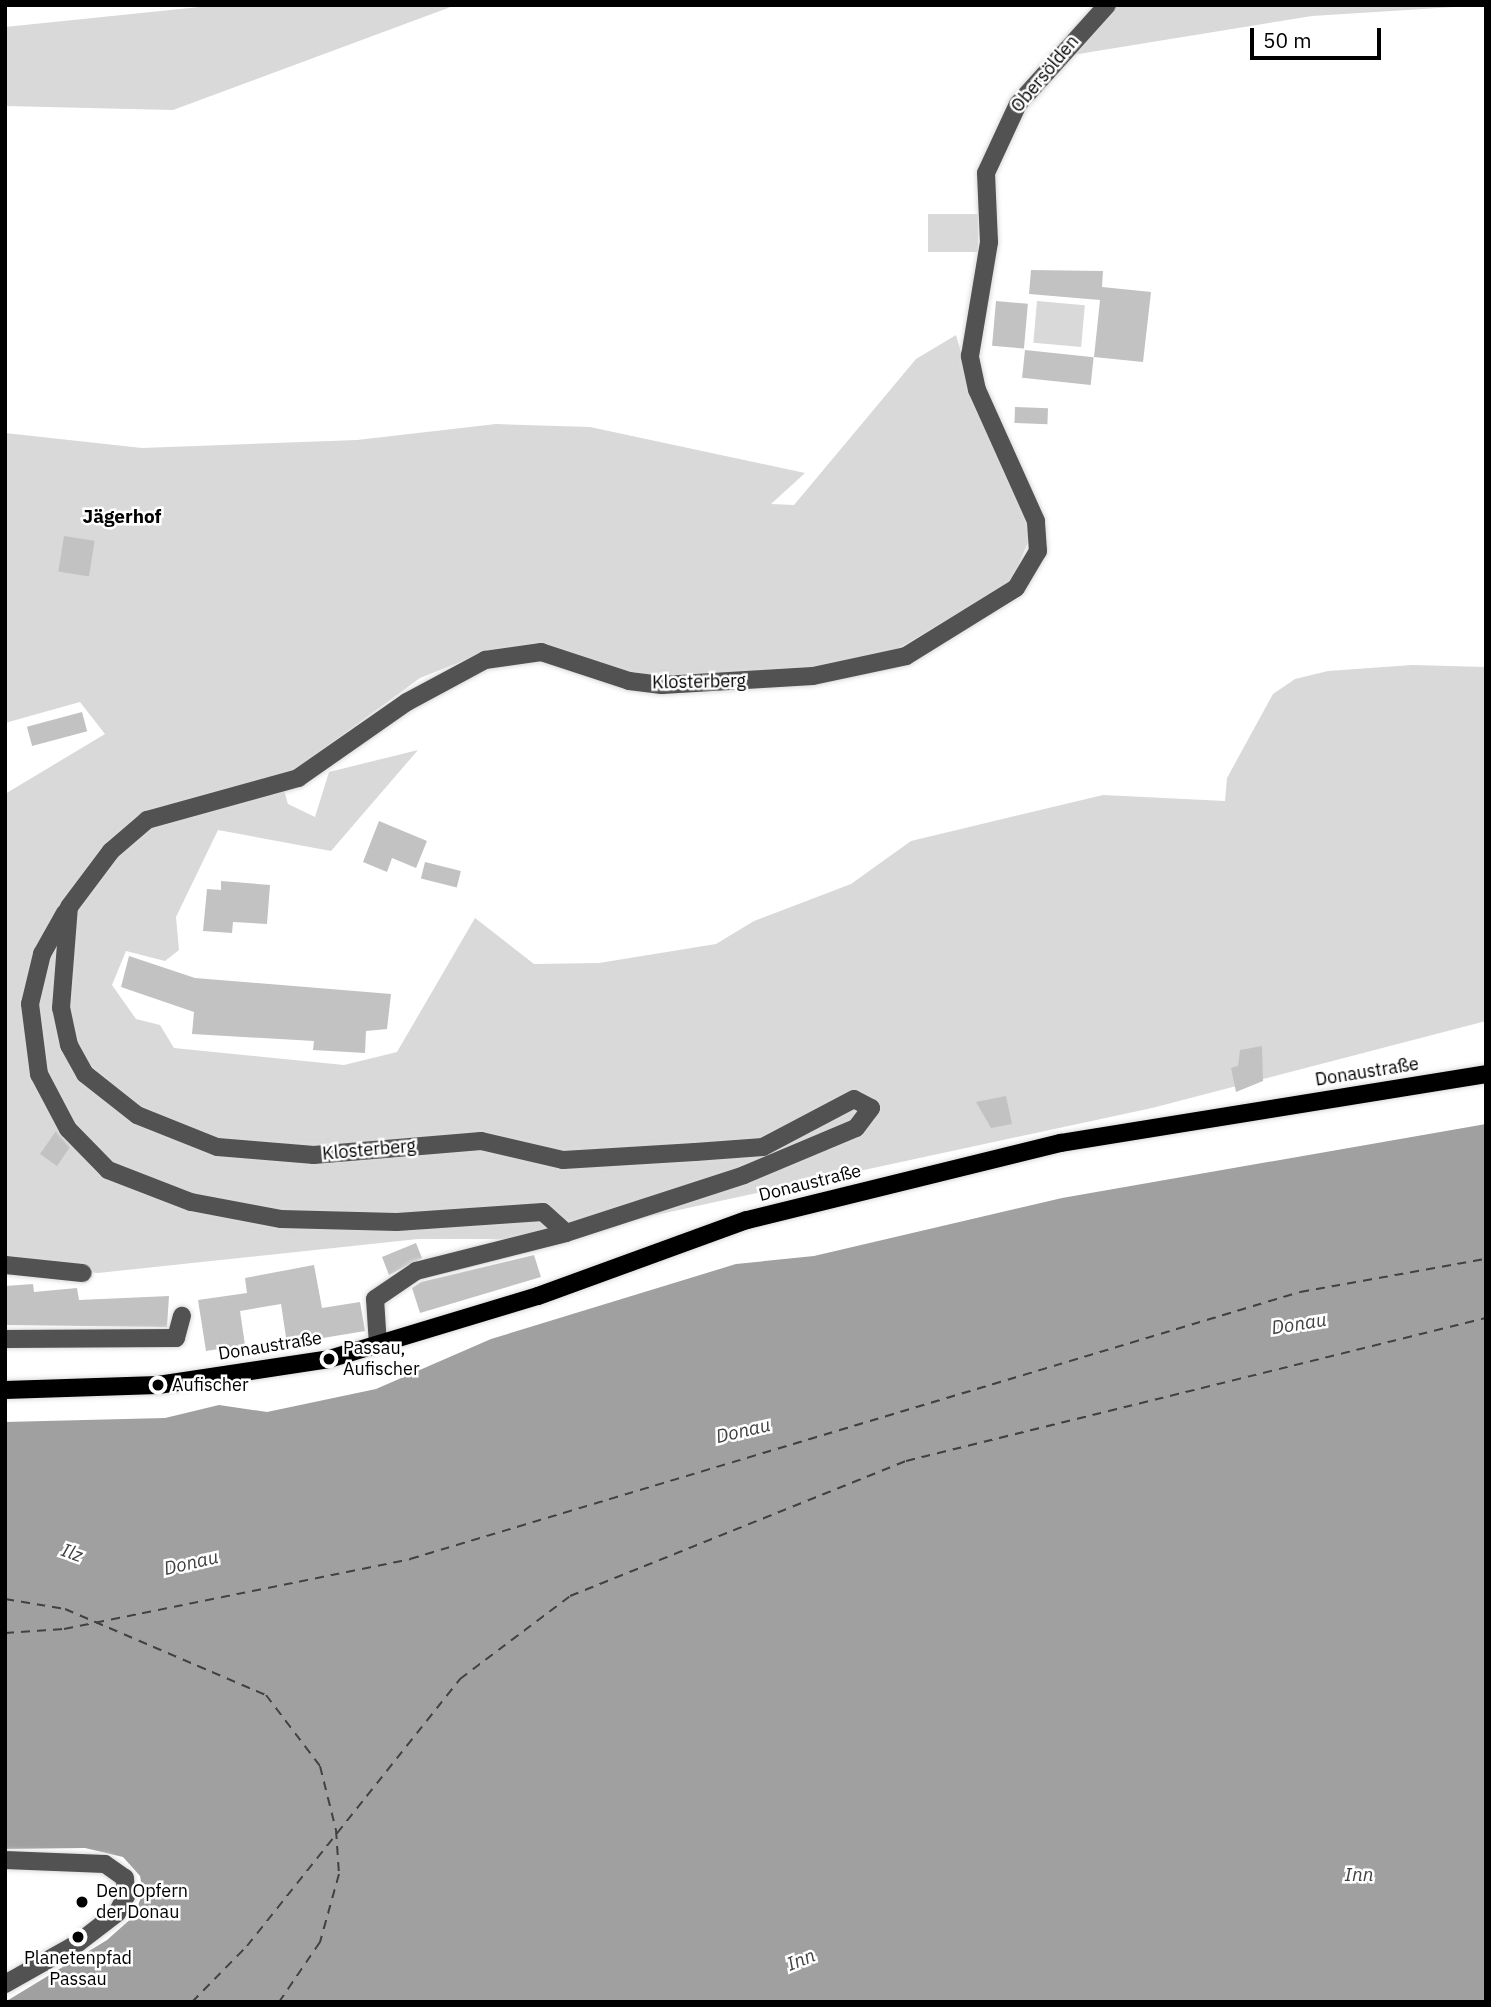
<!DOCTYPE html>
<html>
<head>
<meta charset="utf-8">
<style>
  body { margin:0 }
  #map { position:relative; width:1491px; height:2007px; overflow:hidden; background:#fff; font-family:"IBM Plex Sans",sans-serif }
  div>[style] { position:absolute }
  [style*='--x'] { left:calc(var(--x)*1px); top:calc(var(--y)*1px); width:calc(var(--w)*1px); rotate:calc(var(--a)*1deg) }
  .green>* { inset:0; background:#d9d9d9; transform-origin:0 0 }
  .water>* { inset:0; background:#a0a0a0 }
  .ferry>* { height:2px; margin-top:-1px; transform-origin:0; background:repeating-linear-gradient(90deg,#414141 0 9px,transparent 0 16px) }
  .building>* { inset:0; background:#c2c2c2; transform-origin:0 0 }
  .roads { filter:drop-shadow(0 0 2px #dbdbdb) drop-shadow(0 0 2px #dbdbdb) }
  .minor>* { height:18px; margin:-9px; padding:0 9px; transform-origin:9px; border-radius:9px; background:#525252 }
  .major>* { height:18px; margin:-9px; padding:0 9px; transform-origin:9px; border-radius:9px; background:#000 }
  .dots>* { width:19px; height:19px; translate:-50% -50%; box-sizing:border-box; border:4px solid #fff; border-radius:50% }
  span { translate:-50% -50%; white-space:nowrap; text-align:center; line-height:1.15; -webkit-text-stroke:5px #fff; paint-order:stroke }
  .street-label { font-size:18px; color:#000 }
  .poi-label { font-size:18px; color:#000 }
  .left { translate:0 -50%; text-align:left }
  .neighbourhood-label { font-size:19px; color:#000; font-weight:700 }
  .water-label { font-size:19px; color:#414141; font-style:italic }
  .frame { position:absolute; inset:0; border:7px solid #000; pointer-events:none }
  .scale { position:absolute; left:1250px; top:28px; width:131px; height:32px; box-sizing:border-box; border:4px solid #000; border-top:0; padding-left:9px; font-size:21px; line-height:24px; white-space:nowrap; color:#000; -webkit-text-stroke:5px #fff; paint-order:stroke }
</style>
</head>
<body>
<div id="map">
  <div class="green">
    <i style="clip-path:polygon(219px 5px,456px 5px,173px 110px,5px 106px,5px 27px)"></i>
    <i style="clip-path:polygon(1118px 5px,1486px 5px,1312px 16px,1066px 56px)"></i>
    <i style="left:928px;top:214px;width:50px;height:38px"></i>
    <i style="left:1037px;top:301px;width:48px;height:42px;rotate:5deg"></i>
    <i style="clip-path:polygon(956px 335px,976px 405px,1026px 509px,1030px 537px,1012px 581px,879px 660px,837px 667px,666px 677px,603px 668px,575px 655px,470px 658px,420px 678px,281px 780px,288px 804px,315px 817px,329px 772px,418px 750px,331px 851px,218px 830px,176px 917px,179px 950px,165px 961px,126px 951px,112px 985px,136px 1019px,160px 1025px,174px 1048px,344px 1065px,397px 1052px,475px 918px,534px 964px,599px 963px,716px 944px,754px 921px,851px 884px,911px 841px,1103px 795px,1225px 801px,1227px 778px,1273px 694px,1295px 679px,1328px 671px,1412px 665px,1486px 667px,1486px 1021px,1152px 1108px,544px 1239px,418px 1239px,98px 1273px,5px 1263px,5px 794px,105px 734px,80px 702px,5px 723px,5px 433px,142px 448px,357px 440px,496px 424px,590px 427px,805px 473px,771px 504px,794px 505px,916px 359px)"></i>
  </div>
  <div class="water">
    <i style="clip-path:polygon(1486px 1124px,1486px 2002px,5px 2002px,107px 1940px,134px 1916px,143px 1892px,140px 1876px,123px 1857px,85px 1848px,5px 1849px,5px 1422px,165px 1418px,219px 1405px,267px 1412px,376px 1389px,491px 1339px,736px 1264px,814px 1256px,1062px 1198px)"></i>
  </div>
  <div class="ferry">
    <i style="--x:5;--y:1599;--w:61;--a:9.5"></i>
    <i style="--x:65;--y:1609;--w:219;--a:23.2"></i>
    <i style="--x:266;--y:1695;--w:89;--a:52.7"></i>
    <i style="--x:320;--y:1766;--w:66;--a:76"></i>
    <i style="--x:336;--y:1830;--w:44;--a:86.1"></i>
    <i style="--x:339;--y:1874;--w:71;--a:105.6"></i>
    <i style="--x:320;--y:1942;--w:73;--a:124.3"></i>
    <i style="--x:5;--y:1633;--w:59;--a:-3.9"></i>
    <i style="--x:64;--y:1629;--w:353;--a:-11.4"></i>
    <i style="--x:410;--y:1559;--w:929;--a:-16.7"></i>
    <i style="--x:1300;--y:1292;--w:189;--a:-10.1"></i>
    <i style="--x:192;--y:2002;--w:78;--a:-45.5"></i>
    <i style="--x:247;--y:1946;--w:342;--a:-51.4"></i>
    <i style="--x:460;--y:1679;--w:138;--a:-37"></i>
    <i style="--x:570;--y:1596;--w:362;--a:-21.9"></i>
    <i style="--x:906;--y:1461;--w:597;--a:-13.85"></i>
  </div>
  <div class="building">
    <i style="clip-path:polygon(1031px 270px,1103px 271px,1102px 287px,1151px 292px,1143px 362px,1094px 357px,1100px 300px,1029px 294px)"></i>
    <i style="left:996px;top:301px;width:32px;height:45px;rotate:5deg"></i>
    <i style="left:1025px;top:350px;width:69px;height:28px;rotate:6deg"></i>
    <i style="left:1015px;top:407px;width:33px;height:16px;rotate:2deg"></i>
    <i style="left:64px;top:536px;width:31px;height:36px;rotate:9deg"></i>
    <i style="left:82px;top:712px;width:20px;height:57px;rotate:75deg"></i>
    <i style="clip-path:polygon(379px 821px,427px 841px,416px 868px,392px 858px,387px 872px,363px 862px)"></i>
    <i style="left:425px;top:862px;width:37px;height:17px;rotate:14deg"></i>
    <i style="clip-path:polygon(221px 881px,270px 885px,267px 924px,233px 922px,232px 933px,203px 931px,207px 889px,221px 890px)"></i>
    <i style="clip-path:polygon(129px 956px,195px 978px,391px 994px,387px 1029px,366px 1031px,365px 1053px,313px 1050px,314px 1041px,192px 1034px,194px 1012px,121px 987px)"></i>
    <i style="clip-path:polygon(1262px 1046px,1263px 1081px,1236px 1092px,1231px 1068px,1238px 1066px,1240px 1050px)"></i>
    <i style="clip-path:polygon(1006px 1096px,1012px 1124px,991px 1128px,976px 1102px)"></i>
    <i style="clip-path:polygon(56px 1131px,70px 1147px,57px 1166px,40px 1154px)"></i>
    <i style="clip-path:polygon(416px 1243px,422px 1258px,389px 1275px,382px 1257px)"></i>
    <i style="clip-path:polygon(534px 1255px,541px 1277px,420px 1313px,412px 1288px,421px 1282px)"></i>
    <i style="clip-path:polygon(314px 1265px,322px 1308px,360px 1302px,365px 1331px,287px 1344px,281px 1304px,240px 1311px,245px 1345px,206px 1351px,198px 1300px,247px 1293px,245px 1278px)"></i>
    <i style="clip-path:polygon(33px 1284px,34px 1292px,77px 1288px,79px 1300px,169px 1296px,167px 1327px,5px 1325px,5px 1286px)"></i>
  </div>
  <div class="roads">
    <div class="minor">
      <i style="--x:65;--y:913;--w:47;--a:119.3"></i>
      <i style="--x:42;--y:954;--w:51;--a:103.5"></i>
      <i style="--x:30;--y:1004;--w:71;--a:82.7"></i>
      <i style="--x:39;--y:1074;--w:62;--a:62.2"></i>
      <i style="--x:68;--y:1129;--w:57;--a:45.7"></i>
      <i style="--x:108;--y:1170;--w:89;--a:21.1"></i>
      <i style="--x:191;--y:1202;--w:92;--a:10.7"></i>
      <i style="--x:281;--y:1219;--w:116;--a:1.5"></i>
      <i style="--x:397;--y:1222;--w:146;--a:-3.9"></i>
      <i style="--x:543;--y:1212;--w:31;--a:42"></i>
      <i style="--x:5;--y:1265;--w:78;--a:5.9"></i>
      <i style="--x:5;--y:1339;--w:171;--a:-0.3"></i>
      <i style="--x:176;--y:1338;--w:23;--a:-75"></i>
      <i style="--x:378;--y:1345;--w:46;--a:-93.7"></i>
      <i style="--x:375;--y:1299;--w:50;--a:-34.3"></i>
      <i style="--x:416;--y:1271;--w:155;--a:-14.2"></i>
      <i style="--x:566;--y:1233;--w:187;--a:-18"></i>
      <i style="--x:744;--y:1175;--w:121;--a:-22.8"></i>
      <i style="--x:856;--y:1128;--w:25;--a:-53"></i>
      <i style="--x:871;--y:1108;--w:19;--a:-152"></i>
      <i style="--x:854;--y:1099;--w:103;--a:152.2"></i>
      <i style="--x:763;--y:1147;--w:68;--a:175.8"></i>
      <i style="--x:695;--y:1152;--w:132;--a:176.5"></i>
      <i style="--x:563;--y:1160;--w:84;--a:-167"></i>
      <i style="--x:481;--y:1141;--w:168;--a:175.2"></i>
      <i style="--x:314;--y:1155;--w:97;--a:-175.3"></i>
      <i style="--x:217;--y:1147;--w:86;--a:-158.2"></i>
      <i style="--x:137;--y:1115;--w:66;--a:-141.7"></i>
      <i style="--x:85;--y:1074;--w:33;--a:-119"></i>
      <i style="--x:69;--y:1045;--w:38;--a:-102"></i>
      <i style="--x:61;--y:1008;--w:101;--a:-85.5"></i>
      <i style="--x:69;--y:907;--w:70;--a:-53.1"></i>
      <i style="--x:111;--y:851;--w:48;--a:-40.7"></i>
      <i style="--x:147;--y:820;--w:157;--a:-15.5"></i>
      <i style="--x:298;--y:778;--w:133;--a:-34.9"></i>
      <i style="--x:407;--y:702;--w:89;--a:-28.3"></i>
      <i style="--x:485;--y:660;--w:57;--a:-8.1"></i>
      <i style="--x:541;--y:652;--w:93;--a:18.2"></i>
      <i style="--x:629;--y:681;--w:33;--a:7"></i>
      <i style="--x:662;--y:685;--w:151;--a:-3.4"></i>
      <i style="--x:813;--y:676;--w:95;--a:-12.1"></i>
      <i style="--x:906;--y:656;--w:129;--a:-31.7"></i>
      <i style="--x:1016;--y:588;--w:43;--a:-59.3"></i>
      <i style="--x:1038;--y:551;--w:30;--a:-94"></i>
      <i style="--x:1036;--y:521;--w:144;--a:-114.2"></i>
      <i style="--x:977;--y:390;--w:35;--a:-102"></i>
      <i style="--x:970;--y:356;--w:116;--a:-80.5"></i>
      <i style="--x:989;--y:242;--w:69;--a:-92.5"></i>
      <i style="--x:986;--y:173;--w:76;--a:-65.1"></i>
      <i style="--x:1018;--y:104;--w:133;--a:-48"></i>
      <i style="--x:5;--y:1860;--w:100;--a:2.3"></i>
      <i style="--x:105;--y:1864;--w:24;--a:35"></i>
      <i style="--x:125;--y:1878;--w:18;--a:87"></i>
      <i style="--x:126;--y:1896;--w:19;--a:118"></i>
      <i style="--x:117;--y:1913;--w:49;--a:142.4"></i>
      <i style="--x:78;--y:1943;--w:84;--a:150.7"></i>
    </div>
    <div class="major">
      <i style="--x:5;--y:1390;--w:153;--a:-1.9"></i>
      <i style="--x:158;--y:1385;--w:173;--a:-8.6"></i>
      <i style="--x:329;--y:1359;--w:218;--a:-16.8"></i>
      <i style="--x:538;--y:1296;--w:222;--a:-20"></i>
      <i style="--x:747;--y:1220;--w:323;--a:-13.8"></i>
      <i style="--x:1061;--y:1143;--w:431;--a:-9.2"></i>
    </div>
  </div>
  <div class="dots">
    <i style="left:329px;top:1359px;background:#000"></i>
    <i style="left:158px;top:1385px;background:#000"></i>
    <i style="left:82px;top:1902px;background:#000"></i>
    <i style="left:78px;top:1937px;background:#000"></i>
  </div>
  <div class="street-label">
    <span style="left:1045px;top:74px;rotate:-50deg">Obersölden</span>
    <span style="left:699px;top:682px;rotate:-1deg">Klosterberg</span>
    <span style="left:1367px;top:1072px;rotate:-9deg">Donaustraße</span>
    <span style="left:369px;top:1150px;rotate:-5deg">Klosterberg</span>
    <span style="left:810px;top:1183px;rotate:-14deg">Donaustraße</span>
    <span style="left:270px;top:1346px;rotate:-9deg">Donaustraße</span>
  </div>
  <div class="poi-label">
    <span class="left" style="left:343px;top:1359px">Passau,<br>Aufischer</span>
    <span class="left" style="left:172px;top:1385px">Aufischer</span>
    <span class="left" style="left:96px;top:1902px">Den Opfern<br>der Donau</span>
    <span style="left:78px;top:1969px">Planetenpfad<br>Passau</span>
  </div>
  <div class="neighbourhood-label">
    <span style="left:122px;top:517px">Jägerhof</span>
  </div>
  <div class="water-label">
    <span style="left:1299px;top:1324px;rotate:-9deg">Donau</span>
    <span style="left:743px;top:1431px;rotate:-13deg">Donau</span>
    <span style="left:72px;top:1553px;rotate:19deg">Ilz</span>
    <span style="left:191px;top:1563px;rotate:-13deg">Donau</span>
    <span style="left:1359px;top:1875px">Inn</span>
    <span style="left:801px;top:1960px;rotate:-22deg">Inn</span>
  </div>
  <div class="frame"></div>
  <div class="scale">50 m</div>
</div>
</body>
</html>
